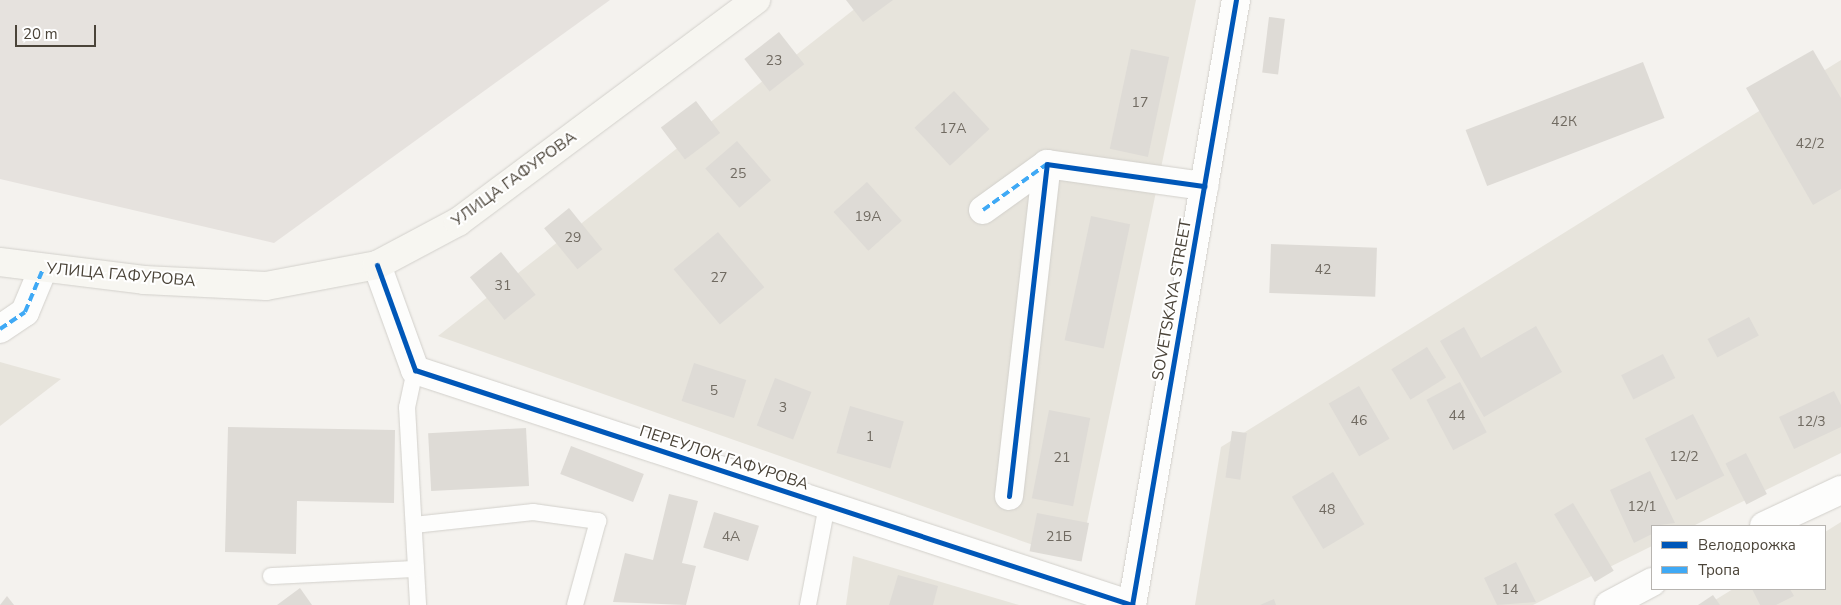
<!DOCTYPE html>
<html>
<head>
<meta charset="utf-8">
<style>
  body { margin:0 }
  #map { position:relative; width:1841px; height:605px; overflow:hidden; background:#f4f2ee; font-family:"Nunito Sans",sans-serif }
  div>[style] { position:absolute }
  [style*='--x'] { left:calc(var(--x)*1px); top:calc(var(--y)*1px); width:calc(var(--w)*1px); rotate:calc(var(--a)*1deg) }
  .residential>* { inset:0; background:#e7e4dc }
  .industrial>* { inset:0; background:#e6e2de }
  .building>* { inset:0; background:#dedbd6; transform-origin:0 0 }
  .roads { filter:drop-shadow(0 0 1px #d2d0cb) drop-shadow(0 0 1px #d2d0cb) }
  .service>* { height:16px; margin:-8px; padding:0 8px; transform-origin:8px; border-radius:8px; background:#fdfdfc }
  .minor>* { height:28px; margin:-14px; padding:0 14px; transform-origin:14px; border-radius:14px; background:#fdfdfc }
  .tertiary>* { height:28px; margin:-14px; padding:0 14px; transform-origin:14px; border-radius:14px; background:#fdfdfc }
  .secondary>* { height:28px; margin:-14px; padding:0 14px; transform-origin:14px; border-radius:14px; background:#f7f6f1 }
  .quiet>* { height:4px; margin-top:-2px; transform-origin:0; background:repeating-linear-gradient(90deg,#3fa9f5 0 8px,transparent 0 12px) }
  .cycleway>* { height:5px; margin:-2.5px; padding:0 2.5px; transform-origin:2.5px; border-radius:2.5px; background:#0057b8 }
  span { translate:-50% -50%; white-space:nowrap; text-align:center; line-height:1.15; -webkit-text-stroke:4px #fff; paint-order:stroke }
  .number-label { font-size:14px; color:#706a61 }
  .number-label span { -webkit-text-stroke-width:0 }
  .street-label { font-size:16px; color:#4b4439 }
  .legend { position:absolute; left:1651px; top:525px; width:175px; height:65px; box-sizing:border-box; background:#fff; border:1px solid #b7b4b0; margin:0; padding:6px 9px; list-style:none; font-size:15px; color:#4b4439 }
  .legend li { display:flex; align-items:center; gap:10px; height:25px }
  .legend b { width:25px; border:1px solid #b7b4b0 }
  .scale { position:absolute; left:15px; top:25px; width:81px; height:22px; box-sizing:border-box; border:2px solid #4b4439; border-top:0; padding-left:6px; font-size:15px; line-height:18px; white-space:nowrap; color:#4b4439; -webkit-text-stroke:4px #fff; paint-order:stroke }
</style>
</head>
<body>
<div id="map">
  <div class="residential">
    <i style="clip-path:polygon(866px 0,1196px 0,1079px 561px,438px 336px)"></i>
    <i style="clip-path:polygon(1841px 60px,1841px 453px,1693px 526px,1652px 526px,1652px 546px,1533px 605px,1195px 605px,1221px 447px)"></i>
    <i style="clip-path:polygon(0 362px,61px 379px,0 426px)"></i>
    <i style="clip-path:polygon(1841px 522px,1841px 605px,1707px 605px,1733px 589px,1825px 589px,1825px 532px)"></i>
    <i style="clip-path:polygon(853px 556px,1019px 605px,846px 605px)"></i>
  </div>
  <div class="industrial">
    <i style="clip-path:polygon(0 0,610px 0,274px 243px,0 179px)"></i>
  </div>
  <div class="building">
    <i style="clip-path:polygon(846px 0,893px 0,863px 22px)"></i>
    <i style="left:1269px;top:17px;width:16px;height:56px;rotate:7deg"></i>
    <i style="left:779px;top:32px;width:41px;height:44px;rotate:52deg"></i>
    <i style="left:1131px;top:49px;width:39px;height:102px;rotate:12deg"></i>
    <i style="clip-path:polygon(1813px 50px,1841px 98px,1841px 189px,1813px 205px,1746px 88px)"></i>
    <i style="left:1643px;top:62px;width:60px;height:190px;rotate:69deg"></i>
    <i style="left:954px;top:91px;width:52px;height:54px;rotate:47deg"></i>
    <i style="left:696px;top:101px;width:40px;height:44px;rotate:53deg"></i>
    <i style="left:737px;top:141px;width:52px;height:42px;rotate:49deg"></i>
    <i style="left:867px;top:182px;width:52px;height:45px;rotate:48deg"></i>
    <i style="left:569px;top:208px;width:53px;height:32px;rotate:51deg"></i>
    <i style="left:1091px;top:216px;width:40px;height:127px;rotate:12deg"></i>
    <i style="left:718px;top:232px;width:72px;height:58px;rotate:50deg"></i>
    <i style="left:1271px;top:244px;width:106px;height:49px;rotate:2deg"></i>
    <i style="left:501px;top:252px;width:55px;height:40px;rotate:51deg"></i>
    <i style="left:1749px;top:317px;width:21px;height:47px;rotate:62deg"></i>
    <i style="clip-path:polygon(1536px 326px,1562px 372px,1484px 417px,1440px 341px,1464px 327px,1481px 358px)"></i>
    <i style="left:1427px;top:347px;width:36px;height:42px;rotate:58deg"></i>
    <i style="left:1663px;top:354px;width:27px;height:47px;rotate:63deg"></i>
    <i style="left:694px;top:363px;width:55px;height:40px;rotate:18deg"></i>
    <i style="left:775px;top:378px;width:39px;height:51px;rotate:21deg"></i>
    <i style="left:1460px;top:382px;width:57px;height:38px;rotate:62deg"></i>
    <i style="left:1359px;top:386px;width:61px;height:35px;rotate:60deg"></i>
    <i style="clip-path:polygon(1834px 391px,1841px 405px,1841px 427px,1794px 449px,1779px 417px)"></i>
    <i style="left:850px;top:406px;width:56px;height:49px;rotate:16deg"></i>
    <i style="left:1049px;top:410px;width:42px;height:90px;rotate:11deg"></i>
    <i style="left:1693px;top:414px;width:69px;height:54px;rotate:63deg"></i>
    <i style="clip-path:polygon(228px 427px,395px 430px,394px 503px,297px 501px,296px 554px,225px 552px)"></i>
    <i style="left:526px;top:428px;width:58px;height:98px;rotate:87deg"></i>
    <i style="left:1232px;top:431px;width:15px;height:47px;rotate:8deg"></i>
    <i style="left:571px;top:446px;width:78px;height:30px;rotate:21deg"></i>
    <i style="left:1746px;top:453px;width:46px;height:23px;rotate:63deg"></i>
    <i style="clip-path:polygon(1650px 471px,1675px 523px,1652px 526px,1652px 534px,1634px 543px,1610px 490px)"></i>
    <i style="left:1333px;top:472px;width:61px;height:48px;rotate:59deg"></i>
    <i style="clip-path:polygon(669px 494px,698px 501px,682px 563px,696px 566px,686px 605px,613px 602px,625px 553px,653px 560px)"></i>
    <i style="left:1573px;top:503px;width:79px;height:22px;rotate:59deg"></i>
    <i style="left:714px;top:512px;width:47px;height:37px;rotate:17deg"></i>
    <i style="left:1037px;top:513px;width:53px;height:39px;rotate:11deg"></i>
    <i style="clip-path:polygon(1516px 562px,1536px 602px,1497px 605px,1484px 578px)"></i>
    <i style="clip-path:polygon(898px 575px,938px 586px,933px 605px,889px 605px)"></i>
    <i style="clip-path:polygon(300px 588px,312px 605px,277px 605px)"></i>
    <i style="clip-path:polygon(1752px 589px,1790px 589px,1794px 596px,1776px 605px,1760px 605px)"></i>
    <i style="clip-path:polygon(1713px 595px,1720px 605px,1698px 605px)"></i>
    <i style="clip-path:polygon(7px 596px,14px 605px,0 605px)"></i>
    <i style="clip-path:polygon(1274px 599px,1276px 605px,1260px 605px)"></i>
  </div>
  <div class="roads">
    <div class="service">
      <i style="--x:415;--y:370;--w:38;--a:102"></i>
      <i style="--x:407;--y:407;--w:198;--a:86.8"></i>
      <i style="--x:414;--y:525;--w:120;--a:-6.2"></i>
      <i style="--x:533;--y:512;--w:66;--a:7.9"></i>
      <i style="--x:598;--y:521;--w:87;--a:105.3"></i>
      <i style="--x:271;--y:576;--w:145;--a:-2.8"></i>
      <i style="--x:808;--y:605;--w:102;--a:-79.2"></i>
    </div>
    <div class="minor">
      <i style="--x:983;--y:210;--w:79;--a:-35.7"></i>
      <i style="--x:377;--y:265;--w:112;--a:70.1"></i>
      <i style="--x:415;--y:370;--w:755;--a:18.15"></i>
      <i style="--x:0;--y:329;--w:30;--a:-34"></i>
      <i style="--x:25;--y:312;--w:47;--a:-67.3"></i>
      <i style="--x:1009;--y:496;--w:334;--a:-83.5"></i>
      <i style="--x:1047;--y:164;--w:159;--a:8"></i>
      <i style="--x:1764;--y:526;--w:85;--a:-25.1"></i>
      <i style="--x:1609;--y:605;--w:49;--a:-28.1"></i>
    </div>
    <div class="tertiary">
      <i style="--x:1132;--y:605;--w:614;--a:-80.25"></i>
    </div>
    <div class="secondary">
      <i style="--x:0;--y:262;--w:145;--a:7.1"></i>
      <i style="--x:144;--y:280;--w:122;--a:2.8"></i>
      <i style="--x:266;--y:286;--w:113;--a:-10.7"></i>
      <i style="--x:377;--y:265;--w:92;--a:-28"></i>
      <i style="--x:458;--y:222;--w:372;--a:-36.7"></i>
    </div>
  </div>
  <div class="quiet">
    <i style="--x:983;--y:210;--w:79;--a:-35.7"></i>
    <i style="--x:0;--y:329;--w:30;--a:-34"></i>
    <i style="--x:25;--y:312;--w:47;--a:-67.3"></i>
  </div>
  <div class="cycleway">
    <i style="--x:377;--y:265;--w:112;--a:70.1"></i>
    <i style="--x:415;--y:370;--w:755;--a:18.15"></i>
    <i style="--x:1009;--y:496;--w:334;--a:-83.5"></i>
    <i style="--x:1047;--y:164;--w:159;--a:8"></i>
    <i style="--x:1132;--y:605;--w:614;--a:-80.25"></i>
  </div>
  <div class="number-label">
    <span style="left:774px;top:61px">23</span>
    <span style="left:1140px;top:103px">17</span>
    <span style="left:1564px;top:122px">42К</span>
    <span style="left:953px;top:129px">17А</span>
    <span style="left:1810px;top:144px">42/2</span>
    <span style="left:738px;top:174px">25</span>
    <span style="left:868px;top:217px">19А</span>
    <span style="left:573px;top:238px">29</span>
    <span style="left:1323px;top:270px">42</span>
    <span style="left:719px;top:278px">27</span>
    <span style="left:503px;top:286px">31</span>
    <span style="left:714px;top:391px">5</span>
    <span style="left:783px;top:408px">3</span>
    <span style="left:1457px;top:416px">44</span>
    <span style="left:1359px;top:421px">46</span>
    <span style="left:1811px;top:422px">12/3</span>
    <span style="left:870px;top:437px">1</span>
    <span style="left:1684px;top:457px">12/2</span>
    <span style="left:1062px;top:458px">21</span>
    <span style="left:1642px;top:507px">12/1</span>
    <span style="left:1327px;top:510px">48</span>
    <span style="left:731px;top:537px">4А</span>
    <span style="left:1059px;top:537px">21Б</span>
    <span style="left:1510px;top:590px">14</span>
  </div>
  <div class="street-label">
    <span style="left:514px;top:179px;rotate:-36deg">УЛИЦА ГАФУРОВА</span>
    <span style="left:121px;top:275px;rotate:5deg">УЛИЦА ГАФУРОВА</span>
    <span style="left:1172px;top:300px;rotate:-80deg">SOVETSKAYA STREET</span>
    <span style="left:724px;top:458px;rotate:18deg">ПЕРЕУЛОК ГАФУРОВА</span>
  </div>
  <ul class="legend">
  <li><b style="height:6px;background:#0057b8"></b>Велодорожка</li>
  <li><b style="height:6px;background:#3fa9f5"></b>Тропа</li>
  </ul>
  <div class="scale">20 m</div>
</div>
</body>
</html>
